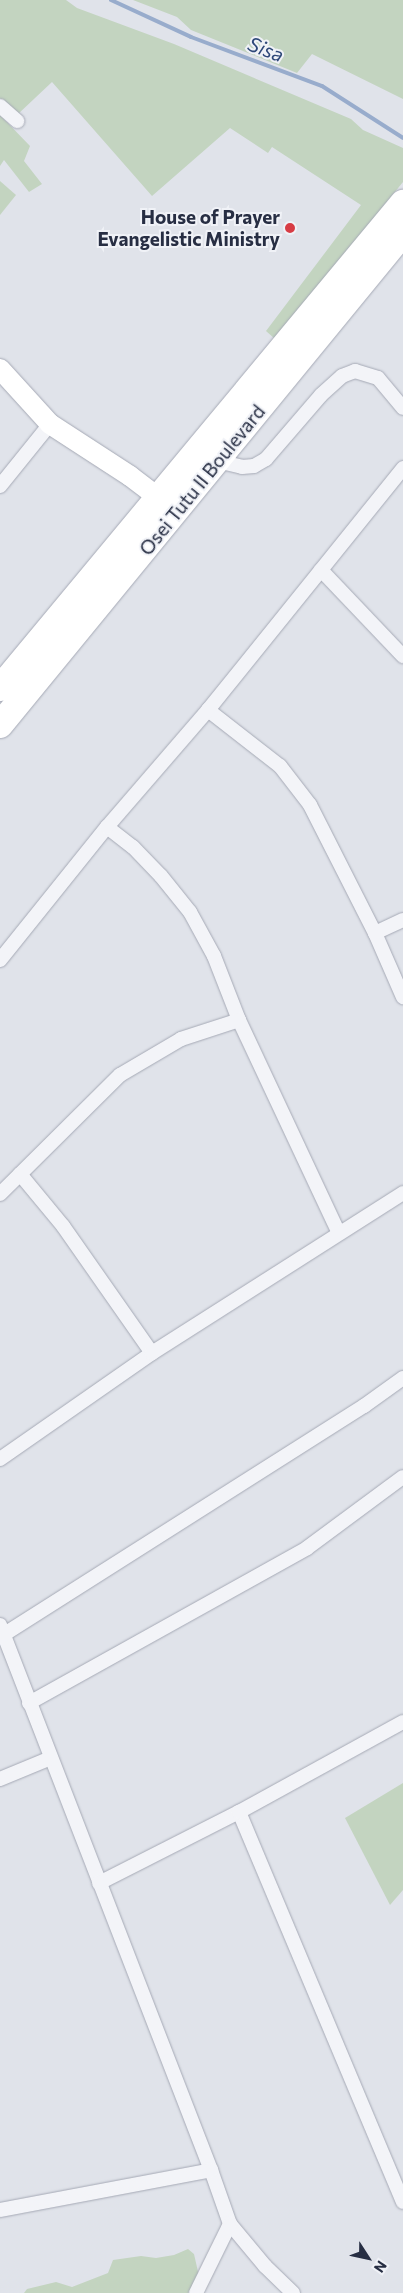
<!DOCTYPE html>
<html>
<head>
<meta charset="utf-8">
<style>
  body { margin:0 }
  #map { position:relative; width:403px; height:2293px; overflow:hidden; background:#e0e3ea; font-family:Commissioner,sans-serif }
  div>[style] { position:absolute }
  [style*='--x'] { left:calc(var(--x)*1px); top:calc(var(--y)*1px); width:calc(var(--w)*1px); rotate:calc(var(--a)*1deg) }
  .green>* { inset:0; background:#c3d4c0 }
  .stream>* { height:4px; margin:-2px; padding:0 2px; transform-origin:2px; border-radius:2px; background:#98accc }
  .roads { filter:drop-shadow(0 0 1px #a5a9b5) drop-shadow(0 0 1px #a5a9b5) }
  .street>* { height:14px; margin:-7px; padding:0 7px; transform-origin:7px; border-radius:7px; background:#f3f4f8 }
  .secondary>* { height:20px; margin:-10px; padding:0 10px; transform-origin:10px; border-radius:10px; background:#fff }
  .highway>* { height:26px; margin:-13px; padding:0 13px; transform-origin:13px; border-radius:13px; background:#fff }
  .dots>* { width:14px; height:14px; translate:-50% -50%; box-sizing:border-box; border:2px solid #f0f2f7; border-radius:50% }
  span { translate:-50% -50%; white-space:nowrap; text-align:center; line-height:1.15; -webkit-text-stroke:4px #f0f2f7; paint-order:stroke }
  .poi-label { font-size:19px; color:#272e43; font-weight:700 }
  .right { translate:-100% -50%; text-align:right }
  .street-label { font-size:19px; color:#272e43 }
  .water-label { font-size:20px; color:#2e4879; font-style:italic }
  .north { position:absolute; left:343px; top:2233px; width:50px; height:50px; -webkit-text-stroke:4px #f0f2f7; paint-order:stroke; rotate:125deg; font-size:14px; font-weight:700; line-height:20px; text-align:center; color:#272e43 }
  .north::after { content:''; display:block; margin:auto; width:18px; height:22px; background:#272e43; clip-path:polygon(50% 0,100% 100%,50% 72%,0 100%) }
</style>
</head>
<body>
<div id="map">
  <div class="green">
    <i style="clip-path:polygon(0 0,66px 0,77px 8px,174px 44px,351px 119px,363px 130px,403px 148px,403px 182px,275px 339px,266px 331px,361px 205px,272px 147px,268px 153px,230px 128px,152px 196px,52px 82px,17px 115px,0 101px)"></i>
    <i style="clip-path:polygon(133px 0,403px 0,403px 99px,312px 54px,297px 73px,191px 30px,177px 17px)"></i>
    <i style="clip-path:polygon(0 115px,30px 146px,24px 161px,42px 184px,29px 192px,4px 160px,0 166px)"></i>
    <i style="clip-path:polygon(0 181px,16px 195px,0 215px)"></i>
    <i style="clip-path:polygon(403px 1783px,403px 1890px,390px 1905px,345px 1818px)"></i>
    <i style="clip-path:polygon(188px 2249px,194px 2254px,199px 2276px,193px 2293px,24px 2293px,27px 2289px,56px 2282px,72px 2287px,108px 2273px,113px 2260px,141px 2256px,156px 2258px,174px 2255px)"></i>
  </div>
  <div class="stream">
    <i style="--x:111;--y:0;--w:88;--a:24.8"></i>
    <i style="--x:191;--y:37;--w:140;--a:20.5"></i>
    <i style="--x:322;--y:86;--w:96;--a:32.7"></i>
  </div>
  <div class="roads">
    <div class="street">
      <i style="--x:0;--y:106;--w:23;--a:41"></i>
      <i style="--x:217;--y:461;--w:26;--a:13"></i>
      <i style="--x:242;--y:467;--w:12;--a:-5"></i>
      <i style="--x:254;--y:466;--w:14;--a:-30"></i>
      <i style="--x:266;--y:459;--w:84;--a:-49.3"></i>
      <i style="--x:321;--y:395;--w:28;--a:-42"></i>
      <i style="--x:342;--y:376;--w:14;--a:-21"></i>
      <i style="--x:355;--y:371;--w:24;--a:17"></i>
      <i style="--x:378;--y:378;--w:39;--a:50"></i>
      <i style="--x:0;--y:486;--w:80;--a:-51.1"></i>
      <i style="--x:321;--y:570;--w:119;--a:46.4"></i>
      <i style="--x:208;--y:710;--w:91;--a:37.9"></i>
      <i style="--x:280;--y:766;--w:49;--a:52.4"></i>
      <i style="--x:310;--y:805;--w:144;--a:63.1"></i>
      <i style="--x:375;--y:933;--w:70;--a:66.4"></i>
      <i style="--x:107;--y:827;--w:33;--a:38"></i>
      <i style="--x:133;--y:847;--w:40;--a:46"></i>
      <i style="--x:161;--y:876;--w:46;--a:51.1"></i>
      <i style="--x:190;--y:912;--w:50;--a:61.4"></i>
      <i style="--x:214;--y:956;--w:69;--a:68.7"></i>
      <i style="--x:239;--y:1020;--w:235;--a:64.9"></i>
      <i style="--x:375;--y:933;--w:31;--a:-25"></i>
      <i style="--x:0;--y:960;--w:171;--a:-51.2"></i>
      <i style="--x:107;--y:827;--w:155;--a:-49.2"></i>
      <i style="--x:208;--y:710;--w:311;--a:-51.1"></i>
      <i style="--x:20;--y:1174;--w:67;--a:50.4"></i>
      <i style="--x:63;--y:1226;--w:155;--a:55"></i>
      <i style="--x:0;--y:1194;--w:169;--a:-44.8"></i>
      <i style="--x:120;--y:1075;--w:71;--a:-30.5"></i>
      <i style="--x:181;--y:1039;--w:61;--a:-18.1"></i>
      <i style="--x:0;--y:1459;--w:185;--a:-34.9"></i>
      <i style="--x:152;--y:1353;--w:298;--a:-32.5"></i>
      <i style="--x:0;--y:1625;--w:584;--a:68.84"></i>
      <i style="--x:211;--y:2170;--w:57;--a:70.6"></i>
      <i style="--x:230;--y:2224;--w:55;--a:50.2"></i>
      <i style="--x:265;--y:2266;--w:39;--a:44"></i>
      <i style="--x:3;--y:1635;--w:428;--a:-32.4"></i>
      <i style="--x:364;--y:1406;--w:48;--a:-35.7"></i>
      <i style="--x:29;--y:1703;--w:318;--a:-29.1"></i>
      <i style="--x:307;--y:1548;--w:119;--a:-36.5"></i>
      <i style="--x:0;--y:1779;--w:55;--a:-22.4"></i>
      <i style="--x:239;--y:1812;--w:423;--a:67.2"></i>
      <i style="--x:99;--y:1883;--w:157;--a:-26.9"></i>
      <i style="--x:239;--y:1812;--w:187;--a:-28.8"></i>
      <i style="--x:0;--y:2210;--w:215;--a:-10.7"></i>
      <i style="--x:196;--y:2293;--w:77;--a:-63.8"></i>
    </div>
    <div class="secondary">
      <i style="--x:0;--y:369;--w:74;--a:47.7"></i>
      <i style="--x:50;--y:424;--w:95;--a:33"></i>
      <i style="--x:130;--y:476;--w:48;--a:37.3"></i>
    </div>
    <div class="highway">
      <i style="--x:0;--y:688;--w:631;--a:-50.28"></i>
      <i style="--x:0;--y:725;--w:636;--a:-50.68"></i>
    </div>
  </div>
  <div class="dots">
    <i style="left:290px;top:228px;background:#d73c44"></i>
  </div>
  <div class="poi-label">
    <span class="right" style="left:280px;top:228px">House of Prayer<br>Evangelistic Ministry</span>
  </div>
  <div class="street-label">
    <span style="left:202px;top:480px;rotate:-51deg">Osei Tutu II Boulevard</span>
  </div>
  <div class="water-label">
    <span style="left:266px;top:49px;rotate:21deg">Sisa</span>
  </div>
  <div class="north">N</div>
</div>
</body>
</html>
